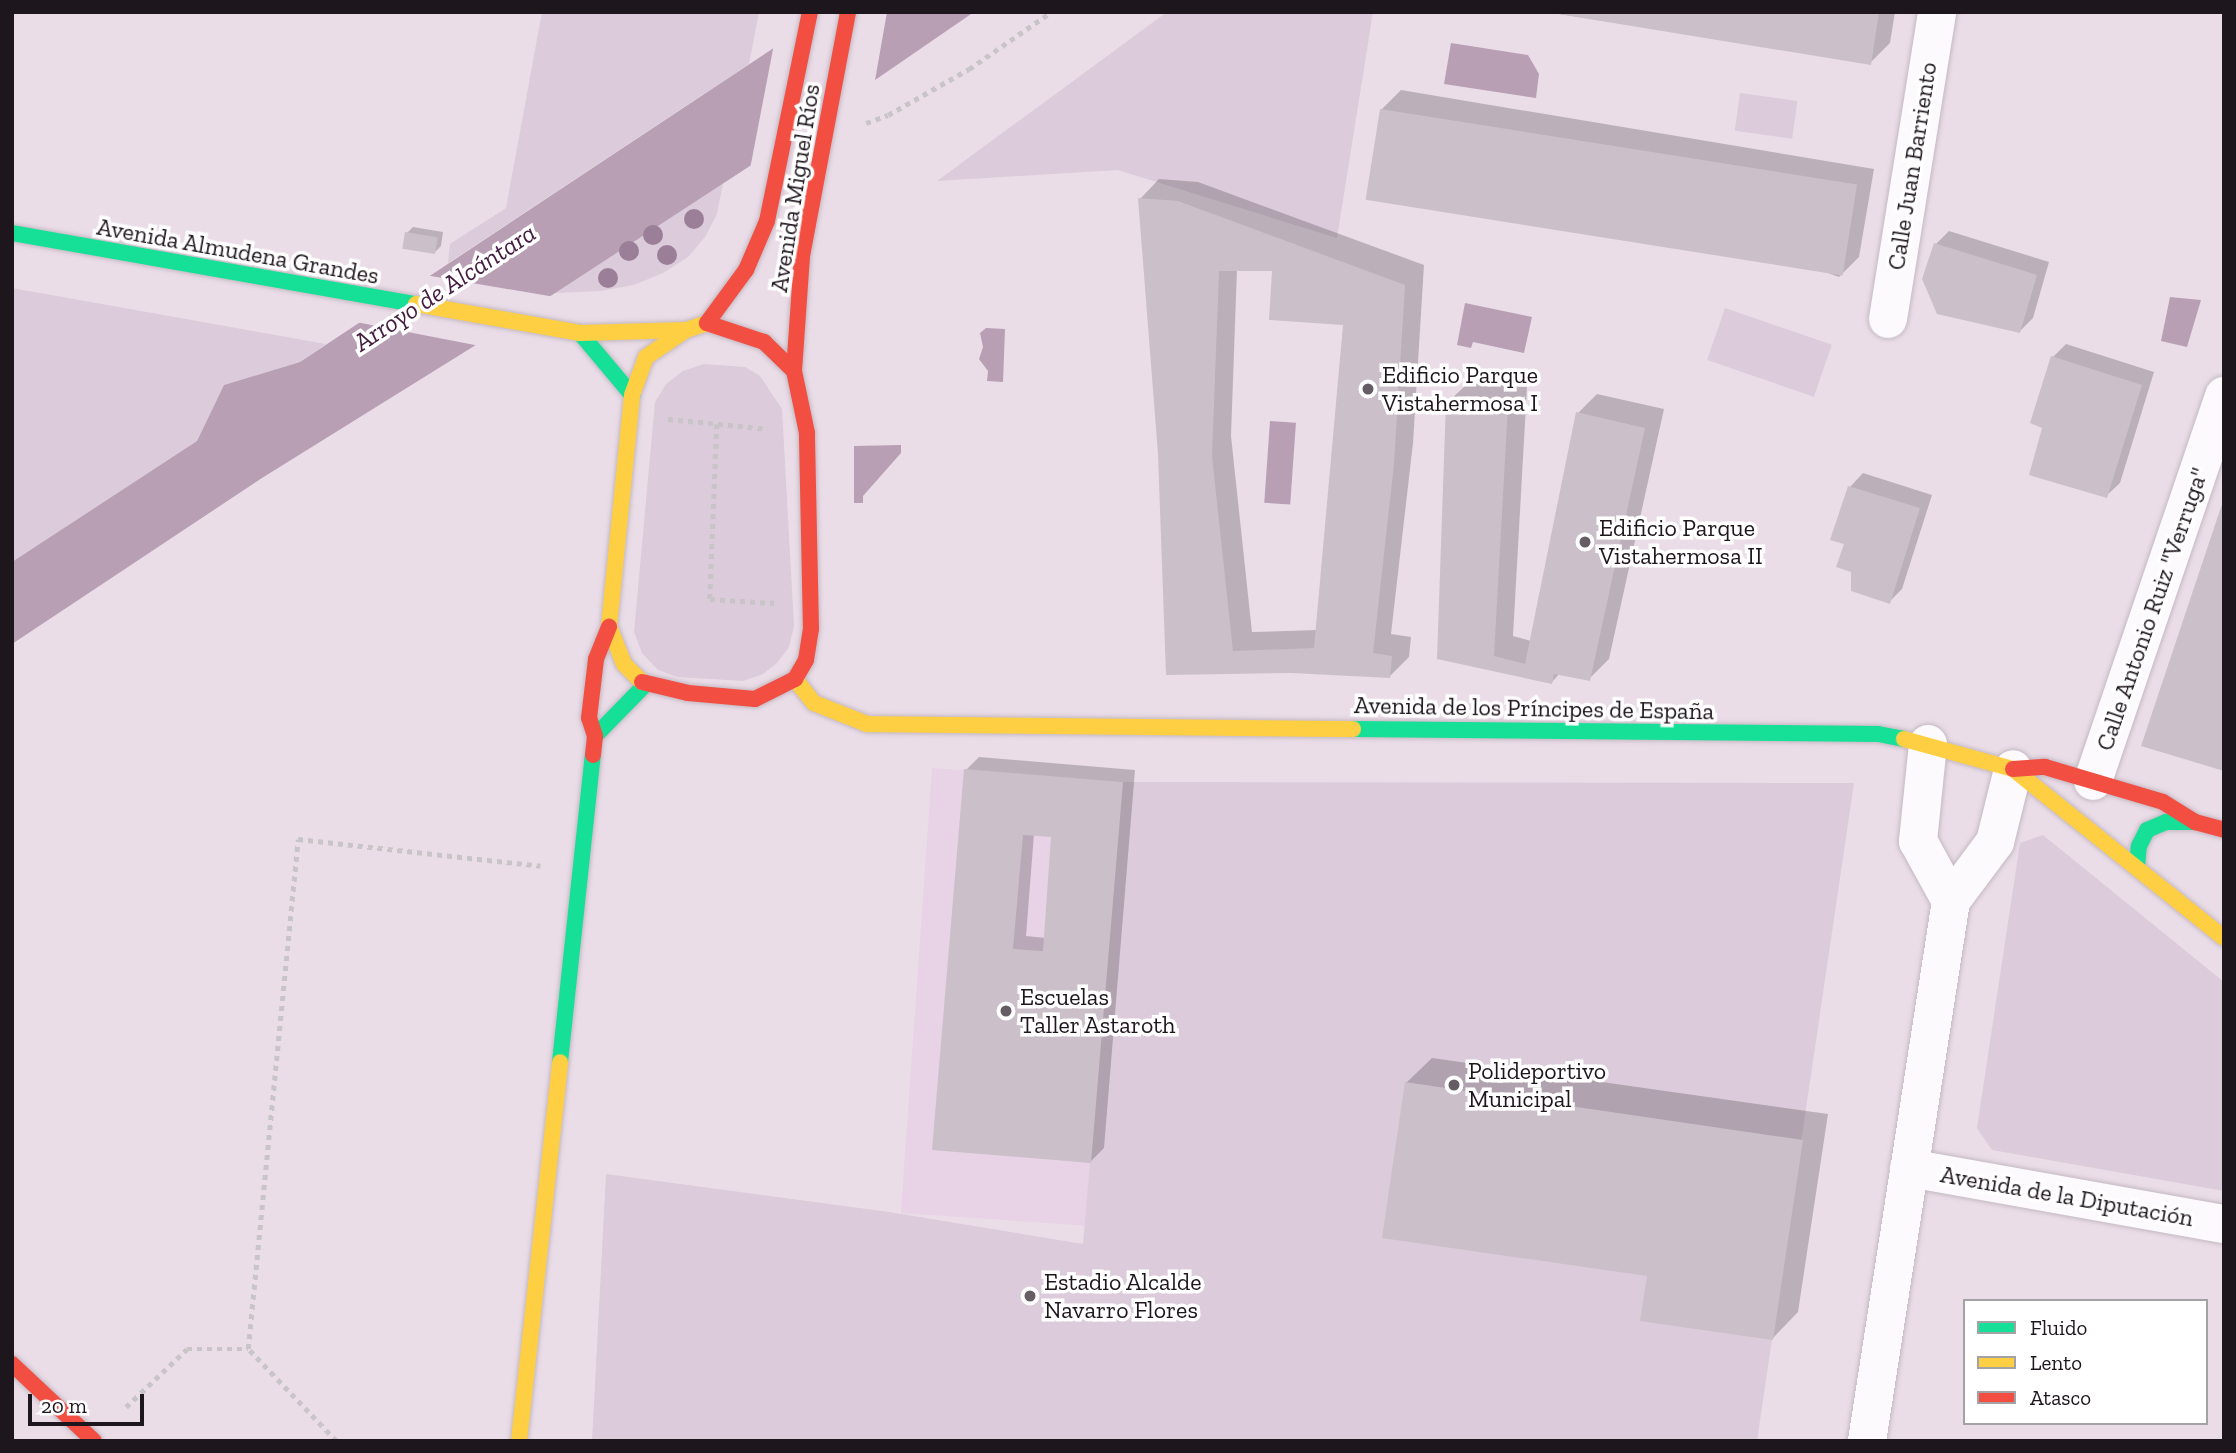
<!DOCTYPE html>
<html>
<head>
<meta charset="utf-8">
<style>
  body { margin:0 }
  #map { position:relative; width:2236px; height:1453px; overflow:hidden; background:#eadde8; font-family:"Zilla Slab",serif }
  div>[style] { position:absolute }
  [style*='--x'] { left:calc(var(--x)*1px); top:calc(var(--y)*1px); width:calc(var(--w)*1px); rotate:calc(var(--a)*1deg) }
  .built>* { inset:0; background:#e8d2e5; transform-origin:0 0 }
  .green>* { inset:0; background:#dccbda; transform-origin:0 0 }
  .water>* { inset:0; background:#b89fb4; transform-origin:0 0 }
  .pier>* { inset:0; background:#eadde8 }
  .shadow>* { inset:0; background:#0003 }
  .building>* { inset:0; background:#cbbfc9; transform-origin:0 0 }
  .path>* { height:4.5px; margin-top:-2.25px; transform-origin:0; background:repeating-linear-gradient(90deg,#c8c4c7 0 5px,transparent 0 10px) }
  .roads { filter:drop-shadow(0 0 2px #c4b9c2) drop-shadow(0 0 2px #c4b9c2) }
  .street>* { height:38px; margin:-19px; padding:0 19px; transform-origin:19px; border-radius:19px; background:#fcfafc }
  .fast>* { height:16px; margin:-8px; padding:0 8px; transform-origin:8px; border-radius:8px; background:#16e098 }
  .slow>* { height:16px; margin:-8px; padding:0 8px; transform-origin:8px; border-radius:8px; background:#ffcf43 }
  .jam>* { height:16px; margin:-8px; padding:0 8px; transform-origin:8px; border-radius:8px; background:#f24e42 }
  .trees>* { width:20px; height:20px; margin:-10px; border-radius:50%; background:#9b7f98 }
  .dots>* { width:19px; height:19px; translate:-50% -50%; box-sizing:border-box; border:4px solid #fff; border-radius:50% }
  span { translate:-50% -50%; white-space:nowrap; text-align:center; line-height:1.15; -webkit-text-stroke:7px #fff; paint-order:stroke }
  .street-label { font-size:24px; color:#1e161d }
  .poi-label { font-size:24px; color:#1e161d }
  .left { translate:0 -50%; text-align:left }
  .water-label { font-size:26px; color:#431c40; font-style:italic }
  .frame { position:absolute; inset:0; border:14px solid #1e161d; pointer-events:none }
  .legend { position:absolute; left:1963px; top:1299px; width:245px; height:126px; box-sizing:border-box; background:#fff; border:2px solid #a5a2a5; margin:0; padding:9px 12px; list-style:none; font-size:21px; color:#1e161d }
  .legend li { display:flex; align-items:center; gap:14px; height:35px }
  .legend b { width:35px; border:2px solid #a5a2a5 }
  .scale { position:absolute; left:28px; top:1394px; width:116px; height:32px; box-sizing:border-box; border:4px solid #1e161d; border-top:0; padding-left:9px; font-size:21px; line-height:24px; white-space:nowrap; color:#1e161d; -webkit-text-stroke:5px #fff; paint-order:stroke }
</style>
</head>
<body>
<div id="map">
  <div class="built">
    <i style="left:932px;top:768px;width:192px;height:446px;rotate:4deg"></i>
  </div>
  <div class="green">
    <i style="clip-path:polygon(542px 12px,759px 12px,749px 64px,448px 263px,450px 244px,506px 208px)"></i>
    <i style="clip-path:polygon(1167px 12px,1373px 12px,1337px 238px,1118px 170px,937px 181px)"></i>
    <i style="left:1740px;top:93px;width:58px;height:38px;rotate:8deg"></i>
    <i style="clip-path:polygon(723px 183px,717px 214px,705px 237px,688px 257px,663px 273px,634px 285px,600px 291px,555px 293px)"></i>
    <i style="clip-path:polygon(12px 288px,326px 344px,300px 362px,224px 385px,197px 441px,12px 562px)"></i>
    <i style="left:1725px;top:308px;width:113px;height:55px;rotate:19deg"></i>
    <i style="clip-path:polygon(704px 364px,745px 367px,760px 376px,782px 409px,794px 626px,789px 647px,777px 663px,763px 674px,743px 681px,678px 677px,658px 670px,642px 653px,634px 632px,655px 402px,666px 384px,683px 371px)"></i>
    <i style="clip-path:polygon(1123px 782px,1854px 783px,1757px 1441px,592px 1441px,606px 1174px,889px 1212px,1083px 1244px)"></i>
    <i style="clip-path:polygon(2043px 835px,2224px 982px,2224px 1191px,1992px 1150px,1977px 1128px,2020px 843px)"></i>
  </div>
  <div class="water">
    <i style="clip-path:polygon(828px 12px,974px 12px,756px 162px,471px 348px,262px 478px,12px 644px,12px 562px,197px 441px,224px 385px,300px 362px)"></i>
    <i style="clip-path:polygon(1451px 43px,1528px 55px,1539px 74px,1536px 98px,1444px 84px)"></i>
    <i style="clip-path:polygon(2170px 297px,2201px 300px,2187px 347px,2161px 341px)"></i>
    <i style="clip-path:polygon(1465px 303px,1532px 317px,1524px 353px,1473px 342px,1471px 348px,1457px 345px)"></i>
    <i style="clip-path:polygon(986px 328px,1005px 329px,1003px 382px,987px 381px,988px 371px,979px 359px,983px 347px,980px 333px)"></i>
    <i style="left:1270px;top:421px;width:26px;height:82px;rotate:4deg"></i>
    <i style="clip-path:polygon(901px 445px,901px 453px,863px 496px,863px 503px,854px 503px,854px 446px)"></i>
  </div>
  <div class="pier">
    <i style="clip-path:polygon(824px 12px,887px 12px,874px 86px,750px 169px,774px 44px)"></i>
    <i style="clip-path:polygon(425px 275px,555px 297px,480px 346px,356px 322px)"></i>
  </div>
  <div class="shadow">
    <i style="clip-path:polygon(1547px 12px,1895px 12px,1890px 43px,1870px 63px)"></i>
    <i style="clip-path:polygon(1401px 90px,1874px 169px,1859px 257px,1839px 277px,1381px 110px)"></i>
    <i style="clip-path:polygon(evenodd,1159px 179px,1198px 182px,1424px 265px,1413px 443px,1391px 634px,1411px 637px,1409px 657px,1390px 676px,1291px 672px,1168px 673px,1160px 453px,1140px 199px,1159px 179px,1237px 269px,1273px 269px,1344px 323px,1318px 630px,1252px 632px,1231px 436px,1237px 269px)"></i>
    <i style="clip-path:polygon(413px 227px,443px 232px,441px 246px,435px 252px,407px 233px)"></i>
    <i style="clip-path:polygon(1949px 231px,2049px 262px,2033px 318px,2020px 331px,1936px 244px)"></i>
    <i style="clip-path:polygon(2066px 344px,2154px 372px,2120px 483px,2106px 496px,2044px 427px,2053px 357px)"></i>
    <i style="clip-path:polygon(1468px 383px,1527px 387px,1513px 636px,1531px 641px,1578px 413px,1597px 394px,1664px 409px,1609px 659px,1589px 679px,1560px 673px,1552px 682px,1439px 658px,1448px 402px)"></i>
    <i style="clip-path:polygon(1863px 473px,1932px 495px,1902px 589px,1889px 602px,1853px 571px,1846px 542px,1832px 539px,1850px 487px)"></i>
    <i style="clip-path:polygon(evenodd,979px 757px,1135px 770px,1104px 1148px,1091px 1161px,934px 1148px,966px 770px,979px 757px,1034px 834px,1053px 835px,1045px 938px,1026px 936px,1034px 834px)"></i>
    <i style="clip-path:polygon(1432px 1058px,1828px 1114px,1798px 1312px,1773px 1338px,1649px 1275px,1406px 1083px)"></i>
  </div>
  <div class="building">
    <i style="clip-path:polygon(1546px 12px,1879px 12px,1871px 65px)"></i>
    <i style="left:1380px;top:109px;width:483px;height:92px;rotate:9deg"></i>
    <i style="clip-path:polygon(evenodd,1138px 198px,1178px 201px,1405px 285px,1394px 464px,1373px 653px,1392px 656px,1390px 678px,1291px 673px,1166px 675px,1158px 454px,1138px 198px,1219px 271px,1272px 271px,1269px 320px,1343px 325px,1314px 648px,1233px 651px,1212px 456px,1219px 271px)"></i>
    <i style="left:405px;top:232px;width:33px;height:17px;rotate:9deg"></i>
    <i style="clip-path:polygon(1934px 243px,2037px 275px,2020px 333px,1937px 314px,1922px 279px)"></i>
    <i style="clip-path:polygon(2051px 356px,2142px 385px,2107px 498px,2029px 475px,2042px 428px,2030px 423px)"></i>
    <i style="clip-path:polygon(1446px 402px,1508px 406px,1494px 656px,1525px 664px,1576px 412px,1645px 428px,1590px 681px,1554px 674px,1552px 684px,1437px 659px)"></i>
    <i style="clip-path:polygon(1848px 486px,1920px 508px,1890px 604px,1851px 591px,1851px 572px,1836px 567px,1844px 544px,1830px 540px)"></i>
    <i style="clip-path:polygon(2223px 501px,2224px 501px,2224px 771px,2141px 746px)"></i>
    <i style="clip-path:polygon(evenodd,964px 769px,1123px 782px,1091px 1163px,932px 1150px,964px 769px,1023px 835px,1051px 837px,1043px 951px,1013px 949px,1023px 835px)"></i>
    <i style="clip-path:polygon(1405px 1082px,1803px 1140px,1773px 1340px,1640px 1321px,1647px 1276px,1382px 1238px)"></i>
  </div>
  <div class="path">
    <i style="--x:866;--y:123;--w:23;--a:-20"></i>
    <i style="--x:888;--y:115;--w:93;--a:-29.6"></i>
    <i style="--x:969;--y:69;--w:100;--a:-34.8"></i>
    <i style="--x:668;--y:419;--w:100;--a:5.7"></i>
    <i style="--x:717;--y:424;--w:175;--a:92.3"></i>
    <i style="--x:710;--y:599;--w:64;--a:3.6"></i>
    <i style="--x:126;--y:1407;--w:84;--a:-43.6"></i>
    <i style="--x:187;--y:1349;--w:61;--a:0"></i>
    <i style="--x:12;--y:1439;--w:3;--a:45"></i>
    <i style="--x:336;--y:1441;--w:127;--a:-133.7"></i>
    <i style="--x:248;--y:1349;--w:512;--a:-84.4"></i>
    <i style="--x:298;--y:839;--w:244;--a:6.3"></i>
  </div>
  <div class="roads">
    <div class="street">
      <i style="--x:1888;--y:319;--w:311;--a:-80.9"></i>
      <i style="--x:1928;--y:744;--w:98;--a:95.9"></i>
      <i style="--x:1918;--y:841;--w:68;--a:61.2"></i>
      <i style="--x:2093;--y:781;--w:407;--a:-71.2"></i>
      <i style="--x:1909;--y:1168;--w:320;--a:10.1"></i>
      <i style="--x:1867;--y:1441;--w:546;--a:-81.16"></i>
      <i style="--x:1951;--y:901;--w:74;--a:-53.3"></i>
      <i style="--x:1995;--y:842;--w:75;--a:-76.1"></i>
    </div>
    <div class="fast">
      <i style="--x:12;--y:233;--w:410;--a:10"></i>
      <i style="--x:580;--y:333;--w:81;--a:50"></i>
      <i style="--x:1353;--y:729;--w:525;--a:0.55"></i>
      <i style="--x:1878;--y:734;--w:26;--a:11"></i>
      <i style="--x:595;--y:736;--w:71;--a:-45.6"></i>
      <i style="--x:2137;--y:867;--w:21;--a:-85"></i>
      <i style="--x:2139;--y:846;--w:18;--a:-63"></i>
      <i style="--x:2147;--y:830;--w:21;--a:-23"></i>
      <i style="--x:2166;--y:822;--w:29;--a:0"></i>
      <i style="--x:560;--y:1062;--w:309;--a:-83.9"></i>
    </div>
    <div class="slow">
      <i style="--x:416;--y:304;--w:167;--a:10"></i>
      <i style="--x:580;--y:333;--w:106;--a:-1.6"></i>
      <i style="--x:795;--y:679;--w:31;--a:52"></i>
      <i style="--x:814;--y:703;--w:57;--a:21.6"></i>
      <i style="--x:867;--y:724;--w:486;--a:0.6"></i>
      <i style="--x:642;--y:682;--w:25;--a:-135"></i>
      <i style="--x:624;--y:664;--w:41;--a:-111.5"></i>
      <i style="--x:609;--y:626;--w:232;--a:-84.3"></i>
      <i style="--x:632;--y:395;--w:40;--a:-69.8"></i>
      <i style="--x:646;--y:357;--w:48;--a:-34"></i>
      <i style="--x:686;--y:330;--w:22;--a:-18"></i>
      <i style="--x:1904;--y:739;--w:113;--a:15.4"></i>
      <i style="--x:2013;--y:769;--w:270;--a:38.7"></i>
      <i style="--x:519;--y:1441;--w:381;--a:-83.8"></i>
    </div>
    <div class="jam">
      <i style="--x:707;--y:323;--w:66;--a:-53.7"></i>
      <i style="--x:746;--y:270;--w:53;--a:-66.8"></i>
      <i style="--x:767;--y:221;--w:213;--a:-78.4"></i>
      <i style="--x:794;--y:371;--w:115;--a:-86"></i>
      <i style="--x:802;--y:256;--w:248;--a:-79.3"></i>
      <i style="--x:642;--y:682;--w:47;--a:13.4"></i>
      <i style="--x:688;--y:693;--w:67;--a:5.1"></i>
      <i style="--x:755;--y:699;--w:45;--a:-26.6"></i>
      <i style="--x:795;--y:679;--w:22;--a:-60"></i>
      <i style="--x:806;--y:660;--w:31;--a:-81"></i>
      <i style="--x:811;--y:629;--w:196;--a:-91.2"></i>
      <i style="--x:807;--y:433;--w:63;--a:-101.8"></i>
      <i style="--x:794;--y:371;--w:42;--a:-136"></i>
      <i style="--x:764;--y:342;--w:60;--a:-161.6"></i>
      <i style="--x:593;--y:755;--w:19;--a:-84"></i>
      <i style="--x:595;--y:736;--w:19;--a:-108"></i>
      <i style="--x:589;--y:718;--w:59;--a:-83.2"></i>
      <i style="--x:596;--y:659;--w:35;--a:-68"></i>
      <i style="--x:2013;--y:769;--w:32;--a:-4"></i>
      <i style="--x:2045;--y:767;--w:123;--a:16.5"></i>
      <i style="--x:2163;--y:802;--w:38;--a:32"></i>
      <i style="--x:2195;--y:822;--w:30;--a:15"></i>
      <i style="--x:12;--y:1364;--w:112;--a:43.2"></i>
    </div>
  </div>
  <div class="trees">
    <i style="left:694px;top:219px"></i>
    <i style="left:653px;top:235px"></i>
    <i style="left:629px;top:251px"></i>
    <i style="left:667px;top:255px"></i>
    <i style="left:608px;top:278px"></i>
  </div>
  <div class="dots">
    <i style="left:1368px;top:389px;background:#655c64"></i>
    <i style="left:1585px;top:542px;background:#655c64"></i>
    <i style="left:1006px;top:1011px;background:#655c64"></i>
    <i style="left:1454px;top:1085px;background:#655c64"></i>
    <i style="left:1030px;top:1296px;background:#655c64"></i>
  </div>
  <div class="street-label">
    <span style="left:1912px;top:166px;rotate:-81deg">Calle Juan Barriento</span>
    <span style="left:795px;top:188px;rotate:-81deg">Avenida Miguel Ríos</span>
    <span style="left:238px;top:251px;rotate:10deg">Avenida Almudena Grandes</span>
    <span style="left:2152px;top:609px;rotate:-71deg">Calle Antonio Ruiz "Verruga"</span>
    <span style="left:1534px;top:708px;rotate:1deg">Avenida de los Príncipes de España</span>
    <span style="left:2067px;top:1196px;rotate:10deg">Avenida de la Diputación</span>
  </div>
  <div class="poi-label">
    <span class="left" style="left:1382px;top:389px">Edificio Parque<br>Vistahermosa I</span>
    <span class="left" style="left:1599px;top:542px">Edificio Parque<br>Vistahermosa II</span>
    <span class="left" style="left:1020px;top:1011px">Escuelas<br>Taller Astaroth</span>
    <span class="left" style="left:1468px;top:1085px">Polideportivo<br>Municipal</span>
    <span class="left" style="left:1044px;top:1296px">Estadio Alcalde<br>Navarro Flores</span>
  </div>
  <div class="water-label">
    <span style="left:445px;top:288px;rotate:-33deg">Arroyo de Alcántara</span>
  </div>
  <div class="frame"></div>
  <ul class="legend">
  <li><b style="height:9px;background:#16e098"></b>Fluido</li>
  <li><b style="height:9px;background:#ffcf43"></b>Lento</li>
  <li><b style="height:9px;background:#f24e42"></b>Atasco</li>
  </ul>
  <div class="scale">20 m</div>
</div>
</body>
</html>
